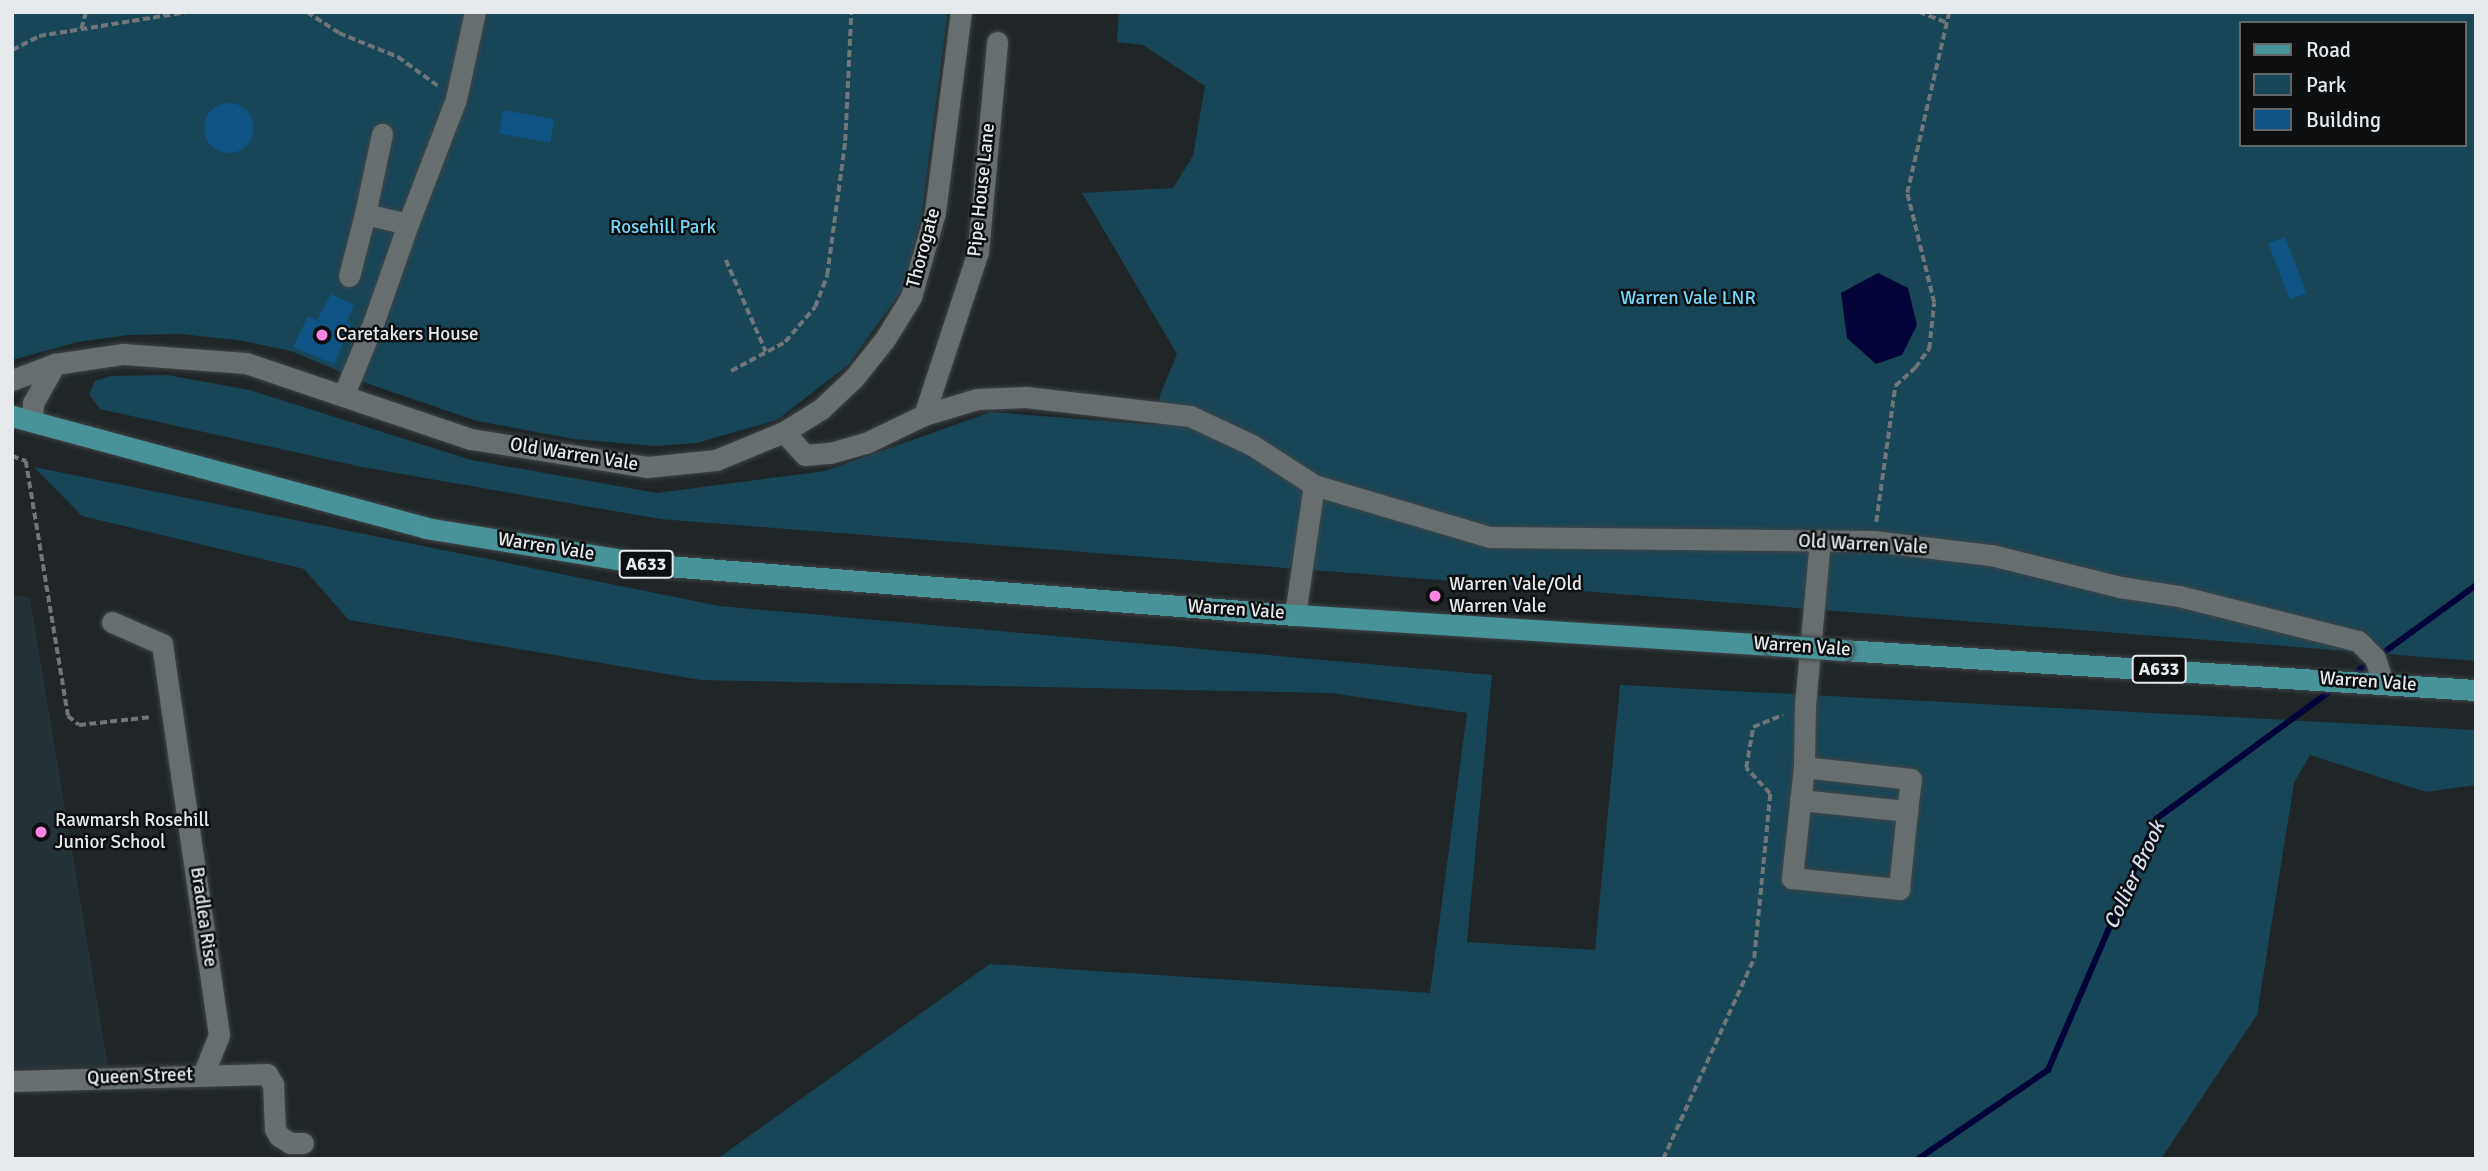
<!DOCTYPE html>
<html>
<head>
<meta charset="utf-8">
<style>
  body { margin:0 }
  #map { position:relative; width:2488px; height:1171px; overflow:hidden; background:#202628; font-family:Signika,sans-serif }
  div>[style] { position:absolute }
  [style*='--x'] { left:calc(var(--x)*1px); top:calc(var(--y)*1px); width:calc(var(--w)*1px); rotate:calc(var(--a)*1deg) }
  .built>* { inset:0; background:#243136 }
  .green>* { inset:0; background:#174656 }
  .water>* { inset:0; background:#03033a }
  .stream>* { height:6px; margin:-3px; padding:0 3px; transform-origin:3px; border-radius:3px; background:#03033a }
  .building>* { inset:0; background:#0f5384; transform-origin:0 0 }
  .round { border-radius:50% }
  .path>* { height:3.5px; margin-top:-1.75px; transform-origin:0; background:repeating-linear-gradient(90deg,#707577 0 7px,transparent 0 10.5px) }
  .roads { filter:drop-shadow(0 0 2px #3f4446) drop-shadow(0 0 2px #3f4446) }
  .minor>* { height:21px; margin:-10.5px; padding:0 10.5px; transform-origin:10.5px; border-radius:10.5px; background:#676e70 }
  .major>* { height:21px; margin:-10.5px; padding:0 10.5px; transform-origin:10.5px; border-radius:10.5px; background:#489398 }
  .bridges { filter:drop-shadow(0 0 2px #3f4446) drop-shadow(0 0 2px #3f4446) }
  .major-bridge>* { height:21px; margin:-10.5px; padding:0 10.5px; transform-origin:10.5px; border-radius:10.5px; background:#489398 }
  .dots>* { width:19px; height:19px; translate:-50% -50%; box-sizing:border-box; border:4px solid #0c0e0f; border-radius:50% }
  span { translate:-50% -50%; white-space:nowrap; text-align:center; line-height:1.15; -webkit-text-stroke:5px #0c0e0f; paint-order:stroke }
  .shield-label span { padding:2px 5px; background:#0c0e0f; border:2px solid; border-radius:5px; -webkit-text-stroke-width:0 }
  .shield-label { font-size:18px; color:#e7eaec; font-weight:700 }
  .street-label { font-size:19px; color:#e7eaec }
  .park-label { font-size:19px; color:#74d8fb }
  .poi-label { font-size:19px; color:#e7eaec }
  .left { translate:0 -50%; text-align:left }
  .water-label { font-size:21px; color:#d7def1; font-style:italic }
  .frame { position:absolute; inset:0; border:14px solid #e7eaec; pointer-events:none }
  .legend { position:absolute; left:2239px; top:21px; width:228px; height:126px; box-sizing:border-box; background:#0c0e0f; border:2px solid #646667; margin:0; padding:9px 12px; list-style:none; font-size:21px; color:#e7eaec }
  .legend li { display:flex; align-items:center; gap:14px; height:35px }
  .legend b { width:35px; border:2px solid #646667 }
</style>
</head>
<body>
<div id="map">
  <div class="built">
    <i style="clip-path:polygon(12px 595px,30px 598px,108px 1066px,12px 1069px)"></i>
  </div>
  <div class="green">
    <i style="clip-path:polygon(12px 12px,947px 12px,947px 17px,921px 219px,903px 289px,848px 365px,777px 420px,696px 443px,655px 446px,574px 439px,477px 421px,372px 385px,291px 351px,238px 340px,180px 334px,128px 335px,78px 342px,12px 360px)"></i>
    <i style="clip-path:polygon(evenodd,1119px 12px,2476px 12px,2476px 661px,660px 519px,362px 467px,100px 409px,89px 394px,95px 381px,111px 376px,167px 375px,249px 390px,471px 460px,657px 493px,825px 471px,991px 412px,1157px 425px,1160px 395px,1177px 354px,1082px 193px,1173px 188px,1193px 156px,1205px 86px,1143px 45px,1117px 42px,1119px 12px,2241px 23px,2465px 23px,2465px 145px,2241px 145px,2241px 23px)"></i>
    <i style="clip-path:polygon(34px 467px,719px 606px,1492px 675px,1467px 942px,1595px 950px,1620px 685px,2476px 730px,2476px 785px,2426px 792px,2310px 755px,2294px 783px,2257px 1015px,2161px 1159px,717px 1159px,990px 964px,1430px 993px,1467px 713px,1331px 693px,701px 680px,349px 620px,304px 569px,82px 516px)"></i>
  </div>
  <div class="water">
    <i style="clip-path:polygon(1878px 273px,1908px 288px,1917px 325px,1902px 355px,1876px 364px,1847px 338px,1841px 293px)"></i>
  </div>
  <div class="stream">
    <i style="--x:2350;--y:677;--w:156;--a:-36.1"></i>
    <i style="--x:1918;--y:1159;--w:158;--a:-34.4"></i>
    <i style="--x:2048;--y:1070;--w:273;--a:-66.7"></i>
    <i style="--x:2156;--y:819;--w:223;--a:-36.3"></i>
  </div>
  <div class="building">
    <i class="round" style="left:204px;top:103px;width:50px;height:50px"></i>
    <i style="left:503px;top:110px;width:52px;height:24px;rotate:10deg"></i>
    <i style="left:2285px;top:237px;width:60px;height:18px;rotate:69deg"></i>
    <i style="clip-path:polygon(331px 294px,354px 305px,347px 322px,351px 324px,334px 364px,293px 347px,308px 316px,317px 320px)"></i>
  </div>
  <div class="path">
    <i style="--x:307;--y:12;--w:38;--a:33"></i>
    <i style="--x:339;--y:33;--w:64;--a:22.1"></i>
    <i style="--x:398;--y:57;--w:49;--a:35.9"></i>
    <i style="--x:1919;--y:12;--w:30;--a:21"></i>
    <i style="--x:81;--y:29;--w:18;--a:-74"></i>
    <i style="--x:12;--y:50;--w:30;--a:-27"></i>
    <i style="--x:39;--y:36;--w:150;--a:-9.2"></i>
    <i style="--x:726;--y:260;--w:100;--a:66.5"></i>
    <i style="--x:731;--y:371;--w:61;--a:-28.2"></i>
    <i style="--x:785;--y:342;--w:46;--a:-49.4"></i>
    <i style="--x:815;--y:307;--w:34;--a:-69"></i>
    <i style="--x:827;--y:275;--w:135;--a:-82.3"></i>
    <i style="--x:845;--y:141;--w:129;--a:-87.3"></i>
    <i style="--x:12;--y:456;--w:15;--a:20"></i>
    <i style="--x:26;--y:461;--w:258;--a:80.6"></i>
    <i style="--x:68;--y:716;--w:14;--a:39"></i>
    <i style="--x:79;--y:725;--w:73;--a:-6.3"></i>
    <i style="--x:1876;--y:522;--w:137;--a:-82"></i>
    <i style="--x:1895;--y:386;--w:27;--a:-42"></i>
    <i style="--x:1915;--y:368;--w:24;--a:-54"></i>
    <i style="--x:1929;--y:349;--w:46;--a:-83.8"></i>
    <i style="--x:1934;--y:303;--w:113;--a:-103.8"></i>
    <i style="--x:1907;--y:193;--w:186;--a:-76.9"></i>
    <i style="--x:1663;--y:1159;--w:221;--a:-65.6"></i>
    <i style="--x:1754;--y:958;--w:165;--a:-84.4"></i>
    <i style="--x:1770;--y:794;--w:35;--a:-133"></i>
    <i style="--x:1746;--y:768;--w:42;--a:-80.3"></i>
    <i style="--x:1753;--y:727;--w:32;--a:-22"></i>
  </div>
  <div class="roads">
    <div class="minor">
      <i style="--x:408;--y:224;--w:134;--a:-69"></i>
      <i style="--x:456;--y:99;--w:89;--a:-77.7"></i>
      <i style="--x:349;--y:276;--w:64;--a:-75.5"></i>
      <i style="--x:12;--y:380;--w:46;--a:-20.4"></i>
      <i style="--x:344;--y:394;--w:79;--a:-67.7"></i>
      <i style="--x:374;--y:321;--w:103;--a:-70.7"></i>
      <i style="--x:408;--y:224;--w:44;--a:-166.9"></i>
      <i style="--x:365;--y:214;--w:82;--a:-78"></i>
      <i style="--x:924;--y:415;--w:172;--a:-71.7"></i>
      <i style="--x:978;--y:252;--w:211;--a:-84.8"></i>
      <i style="--x:32;--y:421;--w:18;--a:-87"></i>
      <i style="--x:33;--y:403;--w:45;--a:-60.6"></i>
      <i style="--x:55;--y:364;--w:69;--a:-8.4"></i>
      <i style="--x:123;--y:354;--w:123;--a:4.2"></i>
      <i style="--x:246;--y:363;--w:237;--a:18.7"></i>
      <i style="--x:471;--y:439;--w:178;--a:9"></i>
      <i style="--x:647;--y:467;--w:69;--a:-5.8"></i>
      <i style="--x:716;--y:460;--w:74;--a:-22.4"></i>
      <i style="--x:784;--y:432;--w:44;--a:-31.9"></i>
      <i style="--x:821;--y:409;--w:45;--a:-43.2"></i>
      <i style="--x:854;--y:378;--w:50;--a:-51.5"></i>
      <i style="--x:885;--y:339;--w:49;--a:-58.2"></i>
      <i style="--x:911;--y:297;--w:88;--a:-74.2"></i>
      <i style="--x:935;--y:212;--w:202;--a:-82.6"></i>
      <i style="--x:784;--y:432;--w:31;--a:48"></i>
      <i style="--x:805;--y:455;--w:25;--a:-5"></i>
      <i style="--x:830;--y:453;--w:37;--a:-16"></i>
      <i style="--x:866;--y:443;--w:64;--a:-25.8"></i>
      <i style="--x:924;--y:415;--w:55;--a:-16.8"></i>
      <i style="--x:977;--y:399;--w:49;--a:-2.3"></i>
      <i style="--x:1026;--y:397;--w:165;--a:6.6"></i>
      <i style="--x:1190;--y:416;--w:68;--a:25.1"></i>
      <i style="--x:1252;--y:445;--w:74;--a:32.8"></i>
      <i style="--x:1314;--y:485;--w:184;--a:16.5"></i>
      <i style="--x:1490;--y:537;--w:383;--a:0.6"></i>
      <i style="--x:1873;--y:541;--w:119;--a:6.8"></i>
      <i style="--x:1991;--y:555;--w:133;--a:13.9"></i>
      <i style="--x:2120;--y:587;--w:60;--a:8.7"></i>
      <i style="--x:2179;--y:596;--w:185;--a:14.1"></i>
      <i style="--x:2358;--y:641;--w:24;--a:45"></i>
      <i style="--x:2375;--y:658;--w:26;--a:72"></i>
      <i style="--x:1295;--y:615;--w:131;--a:-81.7"></i>
      <i style="--x:112;--y:622;--w:55;--a:23.7"></i>
      <i style="--x:162;--y:644;--w:395;--a:81.7"></i>
      <i style="--x:219;--y:1035;--w:43;--a:111.8"></i>
      <i style="--x:1804;--y:767;--w:62;--a:-89.1"></i>
      <i style="--x:1805;--y:705;--w:165;--a:-84.8"></i>
      <i style="--x:1800;--y:800;--w:108;--a:5.9"></i>
      <i style="--x:1907;--y:811;--w:32;--a:-83"></i>
      <i style="--x:1911;--y:779;--w:108;--a:-173.6"></i>
      <i style="--x:1804;--y:767;--w:112;--a:96.2"></i>
      <i style="--x:1792;--y:878;--w:108;--a:5.9"></i>
      <i style="--x:1899;--y:889;--w:78;--a:-84.1"></i>
      <i style="--x:12;--y:1081;--w:255;--a:-1.6"></i>
      <i style="--x:267;--y:1074;--w:12;--a:59"></i>
      <i style="--x:273;--y:1084;--w:45;--a:87.5"></i>
      <i style="--x:275;--y:1129;--w:8;--a:60"></i>
      <i style="--x:279;--y:1136;--w:13;--a:32"></i>
      <i style="--x:290;--y:1143;--w:13;--a:0"></i>
    </div>
    <div class="major">
      <i style="--x:12;--y:416;--w:429;--a:15.1"></i>
      <i style="--x:426;--y:528;--w:232;--a:9.2"></i>
      <i style="--x:655;--y:565;--w:642;--a:4.47"></i>
      <i style="--x:1295;--y:615;--w:479;--a:3.6"></i>
      <i style="--x:1843;--y:650;--w:634;--a:3.62"></i>
    </div>
  </div>
  <div class="bridges">
    <div class="major-bridge">
      <i style="--x:1773;--y:645;--w:70;--a:4.1"></i>
    </div>
  </div>
  <div class="dots">
    <i style="left:322px;top:335px;background:#fd86e2"></i>
    <i style="left:1435px;top:596px;background:#fd86e2"></i>
    <i style="left:41px;top:832px;background:#fd86e2"></i>
  </div>
  <div class="shield-label">
    <span style="left:646px;top:564px">A633</span>
    <span style="left:2159px;top:669px">A633</span>
  </div>
  <div class="street-label">
    <span style="left:982px;top:190px;rotate:-84deg">Pipe House Lane</span>
    <span style="left:924px;top:248px;rotate:-75deg">Thorogate</span>
    <span style="left:574px;top:455px;rotate:9deg">Old Warren Vale</span>
    <span style="left:1863px;top:545px;rotate:3deg">Old Warren Vale</span>
    <span style="left:546px;top:547px;rotate:9deg">Warren Vale</span>
    <span style="left:1236px;top:610px;rotate:4deg">Warren Vale</span>
    <span style="left:1802px;top:647px;rotate:4deg">Warren Vale</span>
    <span style="left:2368px;top:682px;rotate:4deg">Warren Vale</span>
    <span style="left:203px;top:917px;rotate:82deg">Bradlea Rise</span>
    <span style="left:140px;top:1077px;rotate:-2deg">Queen Street</span>
  </div>
  <div class="park-label">
    <span style="left:663px;top:228px">Rosehill Park</span>
    <span style="left:1688px;top:299px">Warren Vale LNR</span>
  </div>
  <div class="poi-label">
    <span class="left" style="left:336px;top:335px">Caretakers House</span>
    <span class="left" style="left:1449px;top:596px">Warren Vale/Old<br>Warren Vale</span>
    <span class="left" style="left:55px;top:832px">Rawmarsh Rosehill<br>Junior School</span>
  </div>
  <div class="water-label">
    <span style="left:2134px;top:875px;rotate:-65deg">Collier Brook</span>
  </div>
  <div class="frame"></div>
  <ul class="legend">
  <li><b style="height:9px;background:#489398"></b>Road</li>
  <li><b style="height:19px;background:#174656"></b>Park</li>
  <li><b style="height:19px;background:#0f5384"></b>Building</li>
  </ul>
</div>
</body>
</html>
